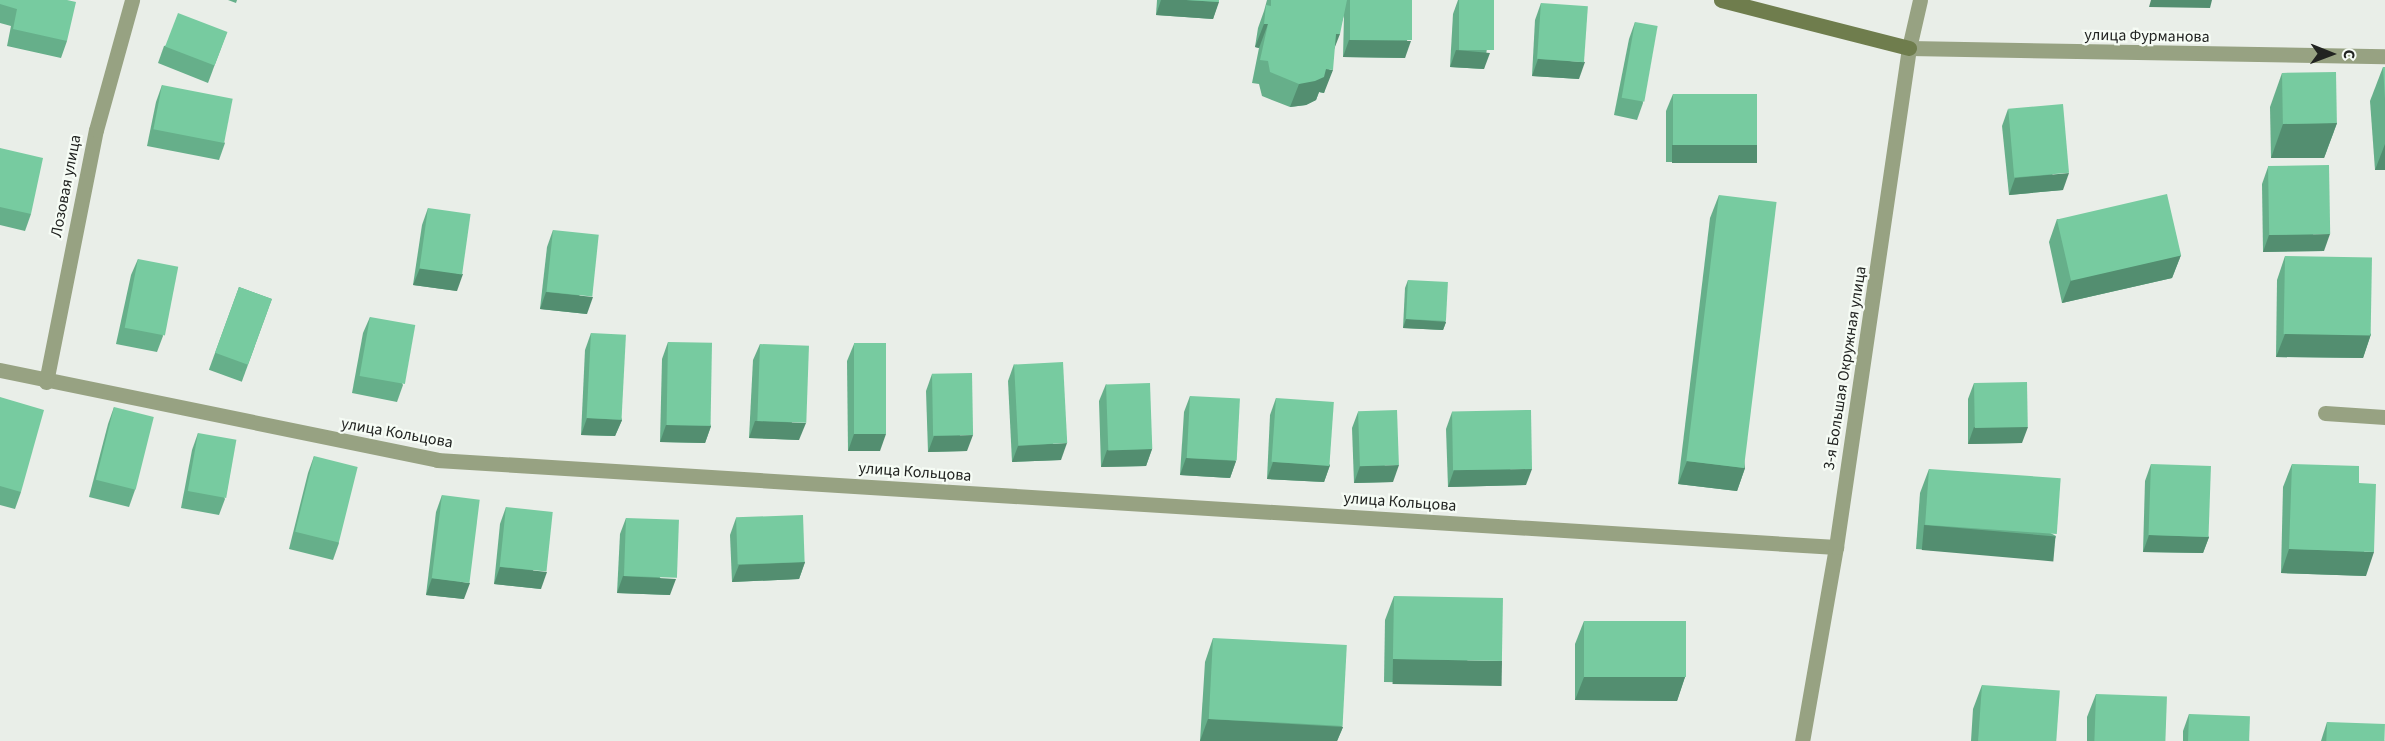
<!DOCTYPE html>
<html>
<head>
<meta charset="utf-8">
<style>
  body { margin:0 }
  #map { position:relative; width:2385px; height:741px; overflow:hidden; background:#e9eee8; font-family:"Source Sans 3",sans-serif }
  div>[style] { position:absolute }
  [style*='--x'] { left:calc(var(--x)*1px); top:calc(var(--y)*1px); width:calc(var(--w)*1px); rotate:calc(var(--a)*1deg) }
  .minor>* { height:15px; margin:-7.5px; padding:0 7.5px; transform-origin:7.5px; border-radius:7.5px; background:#97a282 }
  .tertiary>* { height:15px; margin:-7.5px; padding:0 7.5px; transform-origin:7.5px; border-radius:7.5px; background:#97a282 }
  .secondary>* { height:15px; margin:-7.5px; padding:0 7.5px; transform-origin:7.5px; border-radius:7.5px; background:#6f7d4d }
  .wall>* { inset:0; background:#66af8a; transform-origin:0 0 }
  .shaded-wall>* { inset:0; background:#538e70; transform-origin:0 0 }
  .building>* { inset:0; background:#77cba0; transform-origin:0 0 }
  span { translate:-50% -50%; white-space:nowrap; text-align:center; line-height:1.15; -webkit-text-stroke:4.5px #f6fcf5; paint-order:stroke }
  .street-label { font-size:16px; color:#212321 }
  .north { position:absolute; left:2301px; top:24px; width:60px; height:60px; -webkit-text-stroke:4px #f6fcf5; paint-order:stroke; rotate:91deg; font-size:16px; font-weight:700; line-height:24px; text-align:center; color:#212321 }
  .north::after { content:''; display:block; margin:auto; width:21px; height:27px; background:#212321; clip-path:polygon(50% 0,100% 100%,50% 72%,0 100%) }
</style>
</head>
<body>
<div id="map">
  <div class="minor">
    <i style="--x:1909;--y:48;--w:476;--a:1"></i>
    <i style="--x:0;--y:370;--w:446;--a:11.6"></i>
    <i style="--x:437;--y:460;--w:1402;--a:3.56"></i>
    <i style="--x:1836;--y:547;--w:197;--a:99.9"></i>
    <i style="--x:46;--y:382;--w:257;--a:-78.8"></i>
    <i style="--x:96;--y:130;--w:135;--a:-74.5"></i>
    <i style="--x:2325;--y:413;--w:60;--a:3.8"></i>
  </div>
  <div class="tertiary">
    <i style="--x:1836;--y:547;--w:504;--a:-81.68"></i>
    <i style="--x:1909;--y:48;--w:49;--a:-77.1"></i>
  </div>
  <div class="secondary">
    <i style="--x:1721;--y:0;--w:194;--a:14.3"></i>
  </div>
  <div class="wall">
    <i style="clip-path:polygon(0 0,67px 0,67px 41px,61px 58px,7px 46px,11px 26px,0 23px)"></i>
    <i style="clip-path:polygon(228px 0,237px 0,236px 3px)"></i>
    <i style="clip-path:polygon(1157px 0,1219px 0,1213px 19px,1156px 15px)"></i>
    <i style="clip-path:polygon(1267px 0,1412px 0,1405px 58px,1343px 57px,1344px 15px,1334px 49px,1324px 93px,1319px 92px,1316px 100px,1306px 105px,1290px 107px,1262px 96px,1259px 84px,1252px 83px,1259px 48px,1255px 47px,1258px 28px,1264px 11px)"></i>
    <i style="clip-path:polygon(1458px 0,1494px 0,1484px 69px,1450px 67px,1453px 14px)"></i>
    <i style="clip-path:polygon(1541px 3px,1579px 79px,1532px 76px,1535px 20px)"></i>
    <i style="clip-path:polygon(1635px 22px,1643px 103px,1637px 120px,1614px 115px,1629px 39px)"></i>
    <i style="clip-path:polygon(227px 32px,208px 83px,158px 63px,164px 46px)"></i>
    <i style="clip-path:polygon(2383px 67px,2385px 67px,2385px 170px,2375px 170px,2370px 101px)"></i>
    <i style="clip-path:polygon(2282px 73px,2337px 123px,2324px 158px,2271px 158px,2270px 107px)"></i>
    <i style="clip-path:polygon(162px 85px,225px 143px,219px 160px,147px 146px,156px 102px)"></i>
    <i style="clip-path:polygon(1673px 94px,1751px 162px,1666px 162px,1666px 111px)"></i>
    <i style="clip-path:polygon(2008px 109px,2063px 190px,2009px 195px,2002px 126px)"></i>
    <i style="clip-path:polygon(0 148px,31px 214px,25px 231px,0 225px)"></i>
    <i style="clip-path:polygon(2268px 167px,2324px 251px,2263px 252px,2262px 184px)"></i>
    <i style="clip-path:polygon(1719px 195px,1745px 468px,1737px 491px,1678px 484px,1710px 218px)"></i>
    <i style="clip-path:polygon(428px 208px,457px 291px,413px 285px,422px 225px)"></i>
    <i style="clip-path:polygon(2057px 219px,2181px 255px,2172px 278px,2062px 303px,2049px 242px)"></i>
    <i style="clip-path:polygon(553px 230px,587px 314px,540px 309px,547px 247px)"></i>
    <i style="clip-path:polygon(2285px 256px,2371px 334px,2363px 358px,2276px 357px,2277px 280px)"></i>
    <i style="clip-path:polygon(138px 259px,163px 336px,157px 352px,116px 344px,131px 275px)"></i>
    <i style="clip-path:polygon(1408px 280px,1446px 322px,1443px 330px,1403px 328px,1405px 288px)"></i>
    <i style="left:239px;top:287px;width:35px;height:88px;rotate:20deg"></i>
    <i style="clip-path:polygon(370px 317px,403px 385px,397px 402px,352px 393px,363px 333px)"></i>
    <i style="clip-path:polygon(591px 333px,622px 420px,615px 436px,581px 435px,585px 350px)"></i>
    <i style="clip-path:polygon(668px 342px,711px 426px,705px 443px,660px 442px,662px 359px)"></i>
    <i style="clip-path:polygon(760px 344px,799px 440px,749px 438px,753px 360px)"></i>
    <i style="clip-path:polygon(854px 344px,880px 451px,848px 451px,847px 361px)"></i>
    <i style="clip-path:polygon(1014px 364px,1061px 460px,1012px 462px,1008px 381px)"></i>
    <i style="clip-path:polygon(932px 374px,967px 451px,928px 452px,926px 391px)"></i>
    <i style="clip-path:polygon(1974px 383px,2022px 443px,1968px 444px,1968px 399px)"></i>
    <i style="clip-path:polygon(1106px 384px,1152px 449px,1146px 466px,1101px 467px,1099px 401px)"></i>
    <i style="clip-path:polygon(1190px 396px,1236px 461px,1230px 478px,1180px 475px,1184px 412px)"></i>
    <i style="clip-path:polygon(0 397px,21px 492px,15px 509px,0 505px)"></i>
    <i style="clip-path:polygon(1276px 398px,1330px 465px,1324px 482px,1267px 479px,1270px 415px)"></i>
    <i style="clip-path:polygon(114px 407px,135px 490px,129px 507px,89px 497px,108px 424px)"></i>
    <i style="clip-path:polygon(1358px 412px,1393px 482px,1354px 483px,1352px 428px)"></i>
    <i style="clip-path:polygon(1452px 412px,1526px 485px,1448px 487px,1446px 429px)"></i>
    <i style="clip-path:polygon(198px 433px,225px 499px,219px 515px,181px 508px,192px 450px)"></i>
    <i style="clip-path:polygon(314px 456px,339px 543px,333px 560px,289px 549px,308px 473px)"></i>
    <i style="clip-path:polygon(2151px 464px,2209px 537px,2203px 553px,2143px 552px,2145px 481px)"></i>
    <i style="clip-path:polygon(2292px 464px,2359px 483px,2366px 576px,2281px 573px,2283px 487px)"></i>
    <i style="clip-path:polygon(1929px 469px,2056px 536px,2048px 559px,1916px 549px,1920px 493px)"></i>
    <i style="clip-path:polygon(442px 495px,464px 599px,426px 595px,436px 512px)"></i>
    <i style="clip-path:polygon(506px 507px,541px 589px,494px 584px,500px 524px)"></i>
    <i style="clip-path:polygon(626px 518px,670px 595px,617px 593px,620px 534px)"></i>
    <i style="clip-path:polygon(736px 518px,805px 562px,799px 579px,732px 582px,730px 535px)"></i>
    <i style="clip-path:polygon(1394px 596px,1494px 684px,1384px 682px,1385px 620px)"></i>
    <i style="clip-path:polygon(1584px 621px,1685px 677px,1677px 701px,1575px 700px,1575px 644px)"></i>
    <i style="clip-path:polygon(1213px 638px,1343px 727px,1337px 741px,1200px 741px,1205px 662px)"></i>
    <i style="clip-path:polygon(1982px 685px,2056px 741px,1971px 741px,1973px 709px)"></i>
    <i style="clip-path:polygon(2096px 694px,2165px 741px,2087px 741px,2087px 717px)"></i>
    <i style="clip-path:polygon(2189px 714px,2250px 741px,2183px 741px,2183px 731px)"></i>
    <i style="clip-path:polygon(2327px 722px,2385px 741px,2321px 741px)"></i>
  </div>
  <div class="shaded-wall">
    <i style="clip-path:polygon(1161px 0,1186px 0,1219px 2px,1213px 19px,1156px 15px)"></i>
    <i style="clip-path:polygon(2151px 0,2212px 0,2210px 8px,2149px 7px)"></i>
    <i style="clip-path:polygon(1264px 24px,1268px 24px,1259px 48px,1255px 47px)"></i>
    <i style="clip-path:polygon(1336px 34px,1340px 34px,1331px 57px)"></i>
    <i style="clip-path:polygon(1349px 40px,1411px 41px,1405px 58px,1343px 57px)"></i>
    <i style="clip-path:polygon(1456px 50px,1490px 53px,1484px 69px,1450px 67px)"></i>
    <i style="clip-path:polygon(1538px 59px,1585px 62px,1579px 79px,1532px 76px)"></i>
    <i style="clip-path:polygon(1326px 69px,1333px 70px,1324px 93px,1319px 92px,1316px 100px,1306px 105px,1290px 107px,1299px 84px)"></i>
    <i style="clip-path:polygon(2337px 123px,2324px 158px,2271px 158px,2283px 124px)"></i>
    <i style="clip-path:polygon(2385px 144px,2385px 170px,2375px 170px)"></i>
    <i style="left:1672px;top:145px;width:85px;height:18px"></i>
    <i style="clip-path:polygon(2069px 173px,2063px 190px,2009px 195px,2015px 178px)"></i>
    <i style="clip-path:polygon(2330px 234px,2324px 251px,2263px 252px,2269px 235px)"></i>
    <i style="clip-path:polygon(2181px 255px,2172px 278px,2062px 303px,2071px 280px)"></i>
    <i style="clip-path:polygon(420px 268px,463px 274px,457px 291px,413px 285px)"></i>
    <i style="clip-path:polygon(546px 292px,593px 297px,587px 314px,540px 309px)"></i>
    <i style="clip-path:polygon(1406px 319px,1446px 322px,1443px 330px,1403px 328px)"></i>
    <i style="clip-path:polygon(2285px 334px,2371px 334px,2363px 358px,2276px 357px)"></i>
    <i style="clip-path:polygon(587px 418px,622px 420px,615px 436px,581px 435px)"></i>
    <i style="clip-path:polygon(755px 421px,806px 423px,799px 440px,749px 438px)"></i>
    <i style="clip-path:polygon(666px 425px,711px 426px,705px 443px,660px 442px)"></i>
    <i style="clip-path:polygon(1974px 427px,2028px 427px,2022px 443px,1968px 444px)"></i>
    <i style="clip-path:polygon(854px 434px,886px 434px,880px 451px,848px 451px)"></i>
    <i style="clip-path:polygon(973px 435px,967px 451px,928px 452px,934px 436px)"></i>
    <i style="clip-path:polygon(1067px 443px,1061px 460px,1012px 462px,1018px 446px)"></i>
    <i style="clip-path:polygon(1152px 449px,1146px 466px,1101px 467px,1107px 450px)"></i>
    <i style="clip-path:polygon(1186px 458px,1236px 461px,1230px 478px,1180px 475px)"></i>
    <i style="clip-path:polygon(1687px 461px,1745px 468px,1737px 491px,1678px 484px)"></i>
    <i style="clip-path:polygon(1273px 462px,1330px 465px,1324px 482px,1267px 479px)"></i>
    <i style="clip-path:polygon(1399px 465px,1393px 482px,1354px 483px,1360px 466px)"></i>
    <i style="clip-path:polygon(1532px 469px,1526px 485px,1448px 487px,1454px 470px)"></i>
    <i style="left:1924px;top:525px;width:132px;height:25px;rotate:5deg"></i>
    <i style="clip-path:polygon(2149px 535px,2209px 537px,2203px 553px,2143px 552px)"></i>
    <i style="clip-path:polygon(2289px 549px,2374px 552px,2366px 576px,2281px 573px)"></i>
    <i style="clip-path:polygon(805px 562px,799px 579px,732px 582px,739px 565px)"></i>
    <i style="clip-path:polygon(500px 567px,547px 572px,541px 589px,494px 584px)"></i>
    <i style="clip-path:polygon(623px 576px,676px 579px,670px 595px,617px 593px)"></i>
    <i style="clip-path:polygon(432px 578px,470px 583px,464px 599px,426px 595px)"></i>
    <i style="left:1393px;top:659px;width:109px;height:25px;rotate:1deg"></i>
    <i style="clip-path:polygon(1584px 677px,1685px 677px,1677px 701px,1575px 700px)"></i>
    <i style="clip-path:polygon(1208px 719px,1343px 727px,1337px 741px,1200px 741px)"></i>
  </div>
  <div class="building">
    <i style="clip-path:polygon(0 0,67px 0,76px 2px,67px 41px,13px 29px,17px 9px,20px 10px,0 4px)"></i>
    <i style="clip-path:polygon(1186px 0,1219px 0,1219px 2px)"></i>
    <i style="clip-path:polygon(1271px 0,1347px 0,1340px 34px,1336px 34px,1333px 70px,1326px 69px,1324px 77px,1315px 81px,1299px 84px,1270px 72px,1268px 61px,1260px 60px,1268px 24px,1264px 24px,1266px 5px,1271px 6px)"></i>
    <i style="left:1350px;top:0;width:62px;height:40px"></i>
    <i style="left:1459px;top:0;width:35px;height:50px"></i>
    <i style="left:1541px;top:3px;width:47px;height:56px;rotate:4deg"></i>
    <i style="left:178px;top:13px;width:53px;height:36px;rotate:21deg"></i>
    <i style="left:1635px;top:22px;width:23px;height:77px;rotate:10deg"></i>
    <i style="clip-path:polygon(2383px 67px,2385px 67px,2385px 99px)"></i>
    <i style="left:2336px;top:72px;width:51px;height:54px;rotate:89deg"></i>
    <i style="left:162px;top:85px;width:72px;height:45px;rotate:11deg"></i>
    <i style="left:1673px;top:94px;width:84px;height:51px"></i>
    <i style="left:2063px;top:104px;width:69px;height:55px;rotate:85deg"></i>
    <i style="clip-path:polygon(0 148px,43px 158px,31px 214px,0 207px)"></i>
    <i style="left:2329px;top:165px;width:69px;height:61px;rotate:89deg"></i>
    <i style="left:2167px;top:194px;width:63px;height:113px;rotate:77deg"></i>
    <i style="left:1719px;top:195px;width:58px;height:268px;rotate:7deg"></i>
    <i style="left:428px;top:208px;width:43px;height:61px;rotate:8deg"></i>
    <i style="left:553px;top:230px;width:46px;height:62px;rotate:6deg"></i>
    <i style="left:2285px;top:256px;width:87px;height:78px;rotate:1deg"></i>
    <i style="left:138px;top:259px;width:41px;height:70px;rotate:11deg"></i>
    <i style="left:1408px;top:280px;width:40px;height:39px;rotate:3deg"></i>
    <i style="left:239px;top:287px;width:35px;height:70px;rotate:20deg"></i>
    <i style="left:370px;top:317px;width:46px;height:60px;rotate:10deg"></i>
    <i style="left:591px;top:333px;width:35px;height:85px;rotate:3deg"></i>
    <i style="left:668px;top:342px;width:44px;height:83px;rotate:1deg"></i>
    <i style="left:886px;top:343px;width:91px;height:32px;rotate:90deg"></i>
    <i style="left:760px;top:344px;width:49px;height:77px;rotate:2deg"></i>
    <i style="left:1063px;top:362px;width:81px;height:49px;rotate:87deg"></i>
    <i style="left:972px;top:373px;width:62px;height:40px;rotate:89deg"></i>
    <i style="left:2027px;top:382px;width:45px;height:53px;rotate:89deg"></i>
    <i style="left:1150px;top:383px;width:66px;height:44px;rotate:88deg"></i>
    <i style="left:1190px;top:396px;width:50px;height:62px;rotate:3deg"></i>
    <i style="clip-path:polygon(0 397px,44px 410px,21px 492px,0 486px)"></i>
    <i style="left:1276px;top:398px;width:58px;height:64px;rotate:4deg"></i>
    <i style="left:114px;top:407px;width:41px;height:75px;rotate:14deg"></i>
    <i style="left:1397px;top:410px;width:55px;height:39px;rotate:88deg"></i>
    <i style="left:1531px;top:410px;width:59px;height:79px;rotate:89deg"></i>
    <i style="left:198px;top:433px;width:39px;height:59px;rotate:10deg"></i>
    <i style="left:314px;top:456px;width:45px;height:78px;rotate:14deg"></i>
    <i style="left:2151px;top:464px;width:60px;height:71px;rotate:2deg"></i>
    <i style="clip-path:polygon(2292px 464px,2359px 466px,2359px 483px,2376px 484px,2374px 552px,2289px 549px)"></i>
    <i style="left:1929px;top:469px;width:132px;height:56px;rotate:4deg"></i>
    <i style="left:442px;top:495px;width:38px;height:84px;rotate:7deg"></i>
    <i style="left:506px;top:507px;width:47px;height:60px;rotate:6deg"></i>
    <i style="left:803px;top:515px;width:47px;height:67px;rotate:88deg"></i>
    <i style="left:626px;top:518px;width:53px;height:58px;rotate:2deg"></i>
    <i style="left:1394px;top:596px;width:109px;height:63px;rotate:1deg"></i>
    <i style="left:1584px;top:621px;width:102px;height:56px"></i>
    <i style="left:1213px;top:638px;width:134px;height:81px;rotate:3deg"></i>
    <i style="left:1982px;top:685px;width:78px;height:56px;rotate:4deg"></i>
    <i style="left:2096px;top:694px;width:71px;height:47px;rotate:2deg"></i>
    <i style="left:2189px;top:714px;width:61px;height:27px;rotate:2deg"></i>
    <i style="left:2327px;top:722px;width:58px;height:19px;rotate:2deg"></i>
  </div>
  <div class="street-label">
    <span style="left:2147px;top:36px;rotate:1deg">улица Фурманова</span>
    <span style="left:66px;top:186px;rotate:-79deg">Лозовая улица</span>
    <span style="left:1845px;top:368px;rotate:-81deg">3-я Большая Окружная улица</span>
    <span style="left:397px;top:433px;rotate:10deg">улица Кольцова</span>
    <span style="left:915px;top:472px;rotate:4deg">улица Кольцова</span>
    <span style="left:1400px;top:502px;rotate:4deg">улица Кольцова</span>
  </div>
  <div class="north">С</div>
</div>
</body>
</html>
